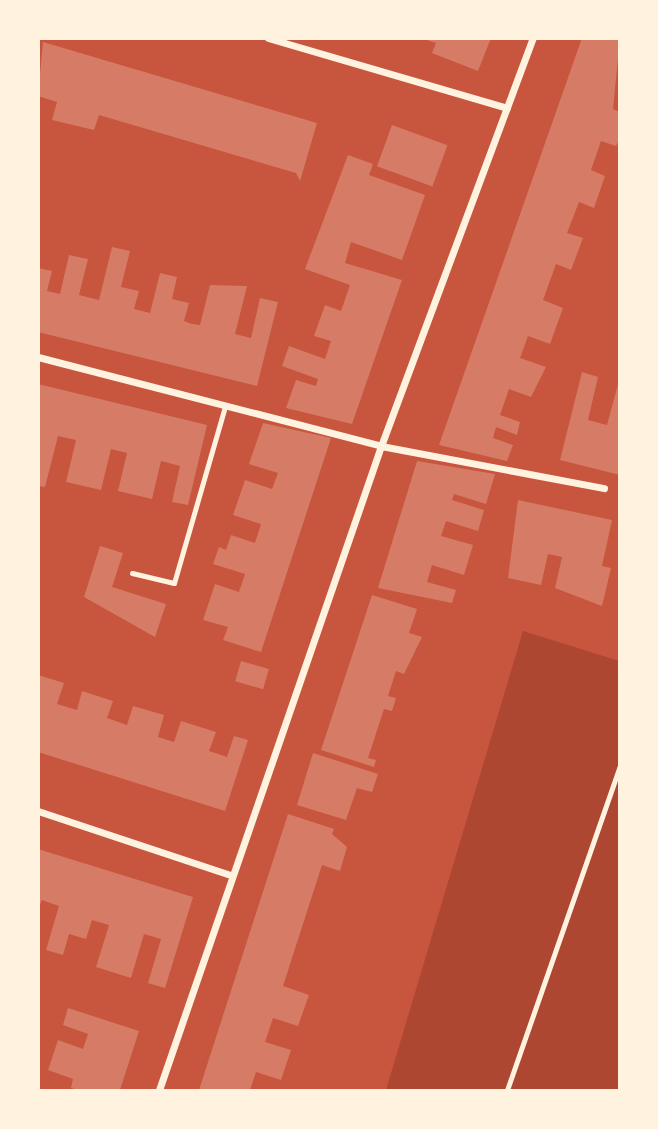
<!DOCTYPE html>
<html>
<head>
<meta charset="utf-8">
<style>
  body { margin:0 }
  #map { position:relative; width:658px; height:1129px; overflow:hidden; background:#c8553d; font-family:Literata,serif }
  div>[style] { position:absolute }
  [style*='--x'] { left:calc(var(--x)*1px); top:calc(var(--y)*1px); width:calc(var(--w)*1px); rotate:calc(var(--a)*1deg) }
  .green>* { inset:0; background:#ae4732 }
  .building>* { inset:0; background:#d67c66; transform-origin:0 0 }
  .service>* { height:5px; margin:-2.5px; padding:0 2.5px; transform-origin:2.5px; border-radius:2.5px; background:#fff3e0 }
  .minor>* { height:7px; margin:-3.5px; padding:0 3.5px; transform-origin:3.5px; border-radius:3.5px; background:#fff3e0 }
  span { translate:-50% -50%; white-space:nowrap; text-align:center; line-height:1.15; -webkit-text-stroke:7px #fff3e0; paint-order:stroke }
  .frame { position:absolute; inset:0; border:40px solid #fff3e0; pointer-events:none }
</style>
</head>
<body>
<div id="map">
  <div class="green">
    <i style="clip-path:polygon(523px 631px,619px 661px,619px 1090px,386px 1090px)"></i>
  </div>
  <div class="building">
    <i style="clip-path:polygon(491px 38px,478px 71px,432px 53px,436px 43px,424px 39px)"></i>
    <i style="clip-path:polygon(582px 38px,620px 38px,613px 109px,620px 112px,620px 138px,616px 146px,601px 141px,591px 170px,605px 176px,594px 208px,579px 202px,567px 233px,583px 238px,571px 270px,556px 264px,543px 300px,563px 308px,550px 344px,528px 336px,520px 358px,546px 367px,531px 397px,509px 389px,500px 415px,520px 422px,517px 435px,496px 427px,493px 438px,513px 445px,507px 461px,439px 445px)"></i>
    <i style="clip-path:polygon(43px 42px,317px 123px,300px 181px,296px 173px,99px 115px,94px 130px,52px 120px,57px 102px,38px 96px)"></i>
    <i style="left:392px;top:125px;width:59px;height:44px;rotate:20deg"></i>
    <i style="clip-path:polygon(348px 155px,373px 164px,369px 175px,425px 195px,402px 260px,351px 242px,345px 263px,402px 280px,352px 424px,286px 408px,296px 380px,316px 386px,318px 379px,282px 366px,289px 346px,325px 359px,331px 341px,314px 336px,325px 305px,341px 311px,350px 285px,305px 269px)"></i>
    <i style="clip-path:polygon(112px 247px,130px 251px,121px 287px,139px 291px,134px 309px,150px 313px,160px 273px,177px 277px,172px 299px,189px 303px,184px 321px,192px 324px,200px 325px,210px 285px,247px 286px,235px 334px,251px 338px,260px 298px,278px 302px,257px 386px,38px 332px,38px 268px,52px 271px,47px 291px,60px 294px,69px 255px,88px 259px,79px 295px,99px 300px)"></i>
    <i style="clip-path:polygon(582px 372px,598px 377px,588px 420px,607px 425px,620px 377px,620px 475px,560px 460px)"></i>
    <i style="clip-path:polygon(38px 384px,207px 425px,188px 505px,172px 502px,180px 466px,161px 461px,152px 499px,118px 491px,127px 453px,111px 449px,101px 490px,66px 482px,76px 440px,58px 436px,45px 487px,38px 486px)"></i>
    <i style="clip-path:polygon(263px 423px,331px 438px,261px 652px,223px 640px,228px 627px,203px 620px,215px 584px,239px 592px,245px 574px,213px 564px,219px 547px,226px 550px,231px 535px,255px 543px,261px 524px,233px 515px,245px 480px,272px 489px,278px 473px,249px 464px)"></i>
    <i style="clip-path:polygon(417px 461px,495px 474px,486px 504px,454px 494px,452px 500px,484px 510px,478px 531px,446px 521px,441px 536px,473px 545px,464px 575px,432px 565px,427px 582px,456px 590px,452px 603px,378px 588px)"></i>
    <i style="clip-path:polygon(518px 500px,612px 520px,602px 566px,611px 568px,602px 606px,555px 588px,562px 557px,548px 554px,541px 585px,508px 578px)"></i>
    <i style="clip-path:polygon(100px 546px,123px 553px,112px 587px,166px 604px,155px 637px,84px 597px)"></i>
    <i style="clip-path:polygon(372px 595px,417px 609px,409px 633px,422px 637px,404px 674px,396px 671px,388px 696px,396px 698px,392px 711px,384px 709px,368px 758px,376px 760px,374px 767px,321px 750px)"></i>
    <i style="left:241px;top:661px;width:29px;height:21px;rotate:16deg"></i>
    <i style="clip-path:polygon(38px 675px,64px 683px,57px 704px,77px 710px,82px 691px,113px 701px,107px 718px,127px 725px,133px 706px,164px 715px,158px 737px,174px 742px,181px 721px,216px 732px,209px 751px,227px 757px,234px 736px,248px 740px,225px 811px,38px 752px)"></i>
    <i style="clip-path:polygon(313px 753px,378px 774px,372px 792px,357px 788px,346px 820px,297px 805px)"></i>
    <i style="clip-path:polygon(288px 814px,334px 829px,332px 834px,347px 847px,340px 871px,322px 865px,283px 986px,309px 995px,298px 1026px,273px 1018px,265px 1042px,291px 1050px,281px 1080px,256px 1072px,250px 1090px,199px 1090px)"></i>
    <i style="clip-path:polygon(38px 849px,193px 897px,165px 988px,148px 983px,161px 939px,144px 934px,131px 978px,96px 967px,109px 925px,92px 920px,86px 939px,69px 934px,63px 955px,46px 950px,59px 906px,42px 900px,38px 909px)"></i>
    <i style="clip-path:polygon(68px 1008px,139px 1031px,120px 1090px,78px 1090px,71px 1088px,73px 1079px,48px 1070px,58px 1040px,83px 1049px,88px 1034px,63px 1025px)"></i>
  </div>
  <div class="service">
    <i style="--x:132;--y:573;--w:43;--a:13.4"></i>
    <i style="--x:174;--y:583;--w:184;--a:-73.9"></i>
    <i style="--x:507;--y:1090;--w:343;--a:-70.8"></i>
  </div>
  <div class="minor">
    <i style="--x:268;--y:38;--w:249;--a:16.3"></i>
    <i style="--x:38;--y:357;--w:354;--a:14.5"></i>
    <i style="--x:381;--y:446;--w:227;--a:10.7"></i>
    <i style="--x:38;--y:811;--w:202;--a:18.4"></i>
    <i style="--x:159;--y:1090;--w:681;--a:-70.98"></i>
    <i style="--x:381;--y:446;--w:435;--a:-69.6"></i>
  </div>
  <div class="frame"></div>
</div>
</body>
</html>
